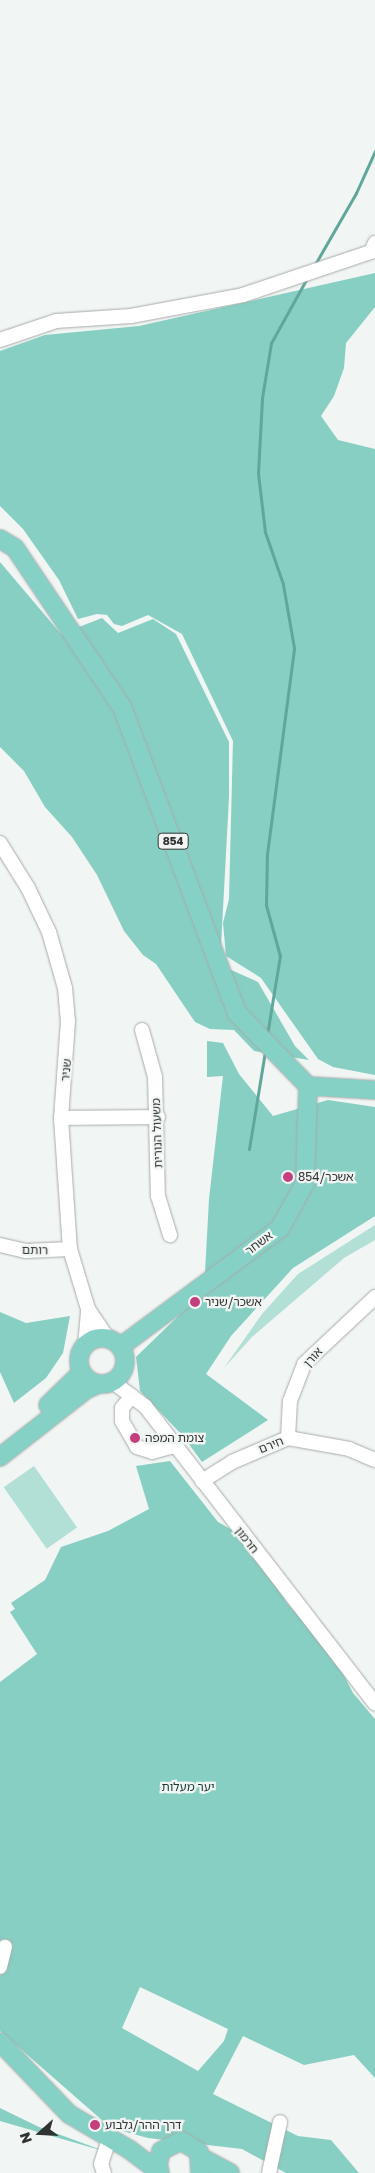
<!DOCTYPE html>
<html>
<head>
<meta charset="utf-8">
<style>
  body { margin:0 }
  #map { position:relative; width:375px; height:2173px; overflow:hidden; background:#f1f5f4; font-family:"Golos Text","Noto Sans Hebrew",sans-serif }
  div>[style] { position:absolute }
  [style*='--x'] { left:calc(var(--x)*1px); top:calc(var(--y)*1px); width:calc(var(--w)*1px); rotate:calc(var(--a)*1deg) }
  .green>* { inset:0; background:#b2dfd6; transform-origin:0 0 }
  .forest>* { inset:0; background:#86cfc2 }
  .stream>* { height:3px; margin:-1.5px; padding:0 1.5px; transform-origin:1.5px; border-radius:1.5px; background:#5fa79a }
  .roads { filter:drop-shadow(0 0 1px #a7abaa) drop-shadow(0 0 1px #a7abaa) }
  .minor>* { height:14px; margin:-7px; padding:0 7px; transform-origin:7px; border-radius:7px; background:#fff }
  .major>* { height:18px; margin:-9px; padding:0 9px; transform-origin:9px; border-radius:9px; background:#85d1c6 }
  .major>.ring { margin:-9px; padding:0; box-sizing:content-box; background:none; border:18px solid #85d1c6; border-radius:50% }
  .dots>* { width:14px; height:14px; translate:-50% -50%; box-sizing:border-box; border:2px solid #f1f5f4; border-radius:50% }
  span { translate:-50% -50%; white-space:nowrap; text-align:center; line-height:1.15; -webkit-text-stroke:4.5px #f1f5f4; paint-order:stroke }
  .shield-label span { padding:1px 4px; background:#f1f5f4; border:1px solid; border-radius:4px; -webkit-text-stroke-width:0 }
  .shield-label { font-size:11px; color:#313332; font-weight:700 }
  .street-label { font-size:12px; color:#313332 }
  .poi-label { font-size:12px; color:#313332 }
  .left { translate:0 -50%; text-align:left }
  .park-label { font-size:12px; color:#163933 }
  .north { position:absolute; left:15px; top:2108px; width:50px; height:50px; -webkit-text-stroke:4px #f1f5f4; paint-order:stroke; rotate:251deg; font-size:14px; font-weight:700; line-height:20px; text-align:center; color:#313332 }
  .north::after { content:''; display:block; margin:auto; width:18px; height:22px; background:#313332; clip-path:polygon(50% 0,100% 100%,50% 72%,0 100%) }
</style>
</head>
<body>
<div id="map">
  <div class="green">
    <i style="clip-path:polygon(375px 1225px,375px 1240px,344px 1258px,252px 1337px,224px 1368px,262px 1314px,298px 1274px)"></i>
    <i style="left:34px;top:1466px;width:75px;height:37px;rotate:55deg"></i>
  </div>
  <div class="forest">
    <i style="clip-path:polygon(375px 273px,375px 307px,346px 343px,344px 368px,334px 396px,321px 416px,338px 440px,375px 449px,375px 1075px,333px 1067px,318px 1059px,261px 978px,226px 956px,223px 923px,229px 899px,233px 741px,182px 634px,148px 615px,122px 626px,114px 624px,107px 615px,97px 614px,78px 619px,59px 580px,23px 529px,0 506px,0 351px,45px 335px,139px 326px)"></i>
    <i style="clip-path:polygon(0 562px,61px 634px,102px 618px,118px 633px,153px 619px,176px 634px,229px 742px,229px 797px,220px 965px,258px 982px,295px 1046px,309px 1060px,254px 1051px,234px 1030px,210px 1029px,195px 1022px,156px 964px,143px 955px,124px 931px,97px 875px,72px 837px,45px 807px,24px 771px,0 747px)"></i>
    <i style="clip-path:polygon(207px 1041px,223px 1043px,239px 1074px,273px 1116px,328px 1100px,375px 1107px,375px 1216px,293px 1268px,231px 1336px,206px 1374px,268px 1420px,202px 1462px,183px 1436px,140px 1391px,136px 1357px,204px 1291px,209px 1199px,223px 1076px,207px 1077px)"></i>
    <i style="clip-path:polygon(0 1312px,26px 1323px,70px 1316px,63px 1353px,46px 1378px,14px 1403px,0 1372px)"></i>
    <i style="clip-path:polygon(evenodd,170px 1461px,218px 1522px,243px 1536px,287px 1603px,336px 1660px,353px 1693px,375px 1719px,375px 2078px,354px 2055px,304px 2065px,243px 2036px,213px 2094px,298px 2136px,331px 2140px,359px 2173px,286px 2173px,242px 2149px,148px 2138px,111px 2128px,0 2031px,0 1682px,37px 1654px,10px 1612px,15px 1609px,11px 1603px,45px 1580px,61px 1547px,108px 1531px,149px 1509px,136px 1466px,170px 1461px,140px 1987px,228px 2029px,224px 2041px,198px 2071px,122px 2028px,140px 1987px)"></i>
    <i style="clip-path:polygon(0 2108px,39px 2127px,107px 2152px,0 2121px)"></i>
  </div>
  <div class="stream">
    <i style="--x:314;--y:266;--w:84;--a:-60.1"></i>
    <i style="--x:356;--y:193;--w:46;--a:-65.7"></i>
    <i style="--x:267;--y:1035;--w:80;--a:-80.7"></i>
    <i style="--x:280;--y:956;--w:53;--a:-105.4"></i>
    <i style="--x:266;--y:905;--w:51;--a:-88.9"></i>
    <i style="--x:267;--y:854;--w:208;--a:-82.5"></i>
    <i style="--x:294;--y:648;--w:65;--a:-99.8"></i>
    <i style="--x:283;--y:584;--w:55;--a:-109.1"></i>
    <i style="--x:265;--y:532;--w:59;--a:-96.8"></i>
    <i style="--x:258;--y:473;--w:75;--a:-86.9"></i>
    <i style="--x:262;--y:398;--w:56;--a:-80.7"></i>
    <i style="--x:271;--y:343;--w:74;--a:-61"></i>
    <i style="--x:249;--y:1149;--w:99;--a:-80.7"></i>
  </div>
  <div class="roads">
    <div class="minor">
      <i style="--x:0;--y:340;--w:59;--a:-18.7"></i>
      <i style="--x:56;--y:321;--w:75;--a:-3.8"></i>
      <i style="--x:131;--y:316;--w:114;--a:-10.6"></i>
      <i style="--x:243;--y:295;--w:135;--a:-18.6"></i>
      <i style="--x:371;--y:252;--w:10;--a:-66"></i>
      <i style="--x:0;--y:843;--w:53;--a:58.1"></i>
      <i style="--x:28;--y:888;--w:49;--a:64.5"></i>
      <i style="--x:49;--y:932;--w:58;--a:74.1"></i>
      <i style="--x:65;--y:988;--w:33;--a:85"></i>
      <i style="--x:68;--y:1021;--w:97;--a:94.1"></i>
      <i style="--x:61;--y:1118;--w:131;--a:86.1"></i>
      <i style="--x:70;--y:1249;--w:63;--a:73.3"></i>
      <i style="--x:88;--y:1309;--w:36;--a:56"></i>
      <i style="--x:142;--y:1030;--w:49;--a:74.5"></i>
      <i style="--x:155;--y:1077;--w:119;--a:88.6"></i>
      <i style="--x:158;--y:1196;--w:41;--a:72.9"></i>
      <i style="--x:61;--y:1118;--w:97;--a:-0.6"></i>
      <i style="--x:0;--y:1245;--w:27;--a:13"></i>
      <i style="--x:26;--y:1251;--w:44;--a:-2.6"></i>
      <i style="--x:85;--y:1346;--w:37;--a:-85"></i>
      <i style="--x:113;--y:1382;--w:40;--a:37"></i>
      <i style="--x:145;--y:1406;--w:376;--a:52.3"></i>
      <i style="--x:132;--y:1396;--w:16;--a:130"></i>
      <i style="--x:122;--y:1408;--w:13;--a:90"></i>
      <i style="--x:122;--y:1421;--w:30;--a:60"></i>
      <i style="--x:137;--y:1447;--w:16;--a:18"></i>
      <i style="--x:152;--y:1452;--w:24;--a:-15"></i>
      <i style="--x:288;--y:1438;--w:37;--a:-87"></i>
      <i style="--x:290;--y:1401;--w:40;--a:-69"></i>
      <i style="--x:304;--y:1364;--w:98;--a:-43.3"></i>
      <i style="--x:202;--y:1481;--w:36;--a:-32"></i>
      <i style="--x:232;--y:1462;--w:61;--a:-23.2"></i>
      <i style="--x:288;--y:1438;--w:62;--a:10.2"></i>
      <i style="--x:349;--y:1449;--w:28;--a:23"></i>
      <i style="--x:0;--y:1967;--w:21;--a:-76"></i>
      <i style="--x:104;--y:2173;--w:9;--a:-108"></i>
      <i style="--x:101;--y:2164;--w:26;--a:-72"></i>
      <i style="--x:269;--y:2173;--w:52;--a:-77.8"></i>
    </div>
    <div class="major">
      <i style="--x:0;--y:539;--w:17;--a:31"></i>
      <i style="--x:15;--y:548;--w:192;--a:56.1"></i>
      <i style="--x:122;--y:707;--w:327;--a:69.4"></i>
      <i style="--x:237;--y:1013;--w:102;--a:45.8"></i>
      <i style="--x:308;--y:1086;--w:67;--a:3.4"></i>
      <i class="ring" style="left:79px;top:1338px;width:28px;height:28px"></i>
      <i style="--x:120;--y:1347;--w:199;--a:-36.6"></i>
      <i style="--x:280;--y:1228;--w:51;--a:-60.9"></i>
      <i style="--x:305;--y:1183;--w:97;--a:-88.2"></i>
      <i style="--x:48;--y:1405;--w:47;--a:-44.1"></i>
      <i style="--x:0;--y:1457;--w:110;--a:-38"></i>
      <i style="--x:87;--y:1389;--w:13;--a:-23"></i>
      <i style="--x:0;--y:2042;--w:100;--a:46.2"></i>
      <i style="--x:69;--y:2114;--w:71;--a:30.5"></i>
      <i style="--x:130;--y:2150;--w:36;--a:37"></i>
      <i style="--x:202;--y:2158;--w:32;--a:28"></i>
      <i style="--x:160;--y:2173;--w:8;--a:-104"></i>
      <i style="--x:158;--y:2165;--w:14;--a:-78"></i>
      <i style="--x:161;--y:2151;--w:22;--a:-27"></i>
      <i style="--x:181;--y:2141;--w:21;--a:31"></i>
      <i style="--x:199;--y:2152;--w:21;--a:87"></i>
    </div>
  </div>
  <div class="dots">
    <i style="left:288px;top:1177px;background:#c53e7e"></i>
    <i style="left:195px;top:1302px;background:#c53e7e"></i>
    <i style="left:135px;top:1438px;background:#c53e7e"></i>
    <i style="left:95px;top:2125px;background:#c53e7e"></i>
  </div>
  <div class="shield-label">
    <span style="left:173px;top:841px">854</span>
  </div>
  <div class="street-label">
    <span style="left:66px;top:1070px;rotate:-84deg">שניר</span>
    <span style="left:157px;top:1133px;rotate:-92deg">משעול הנורית</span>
    <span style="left:259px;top:1243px;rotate:-37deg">אשחר</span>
    <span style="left:35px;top:1250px;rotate:1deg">רותם</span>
    <span style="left:313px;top:1357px;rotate:-48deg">אורן</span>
    <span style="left:271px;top:1445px;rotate:-22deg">חירם</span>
    <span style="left:247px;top:1540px;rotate:52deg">חרמון</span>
  </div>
  <div class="poi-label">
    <span class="left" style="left:298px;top:1177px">אשכר/854</span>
    <span class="left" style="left:205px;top:1302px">אשכר/שניר</span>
    <span class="left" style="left:145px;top:1438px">צומת המפה</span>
    <span class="left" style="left:105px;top:2125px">דרך ההר/גלבוע</span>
  </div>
  <div class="park-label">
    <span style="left:188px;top:1787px">יער מעלות</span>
  </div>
  <div class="north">N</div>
</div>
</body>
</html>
